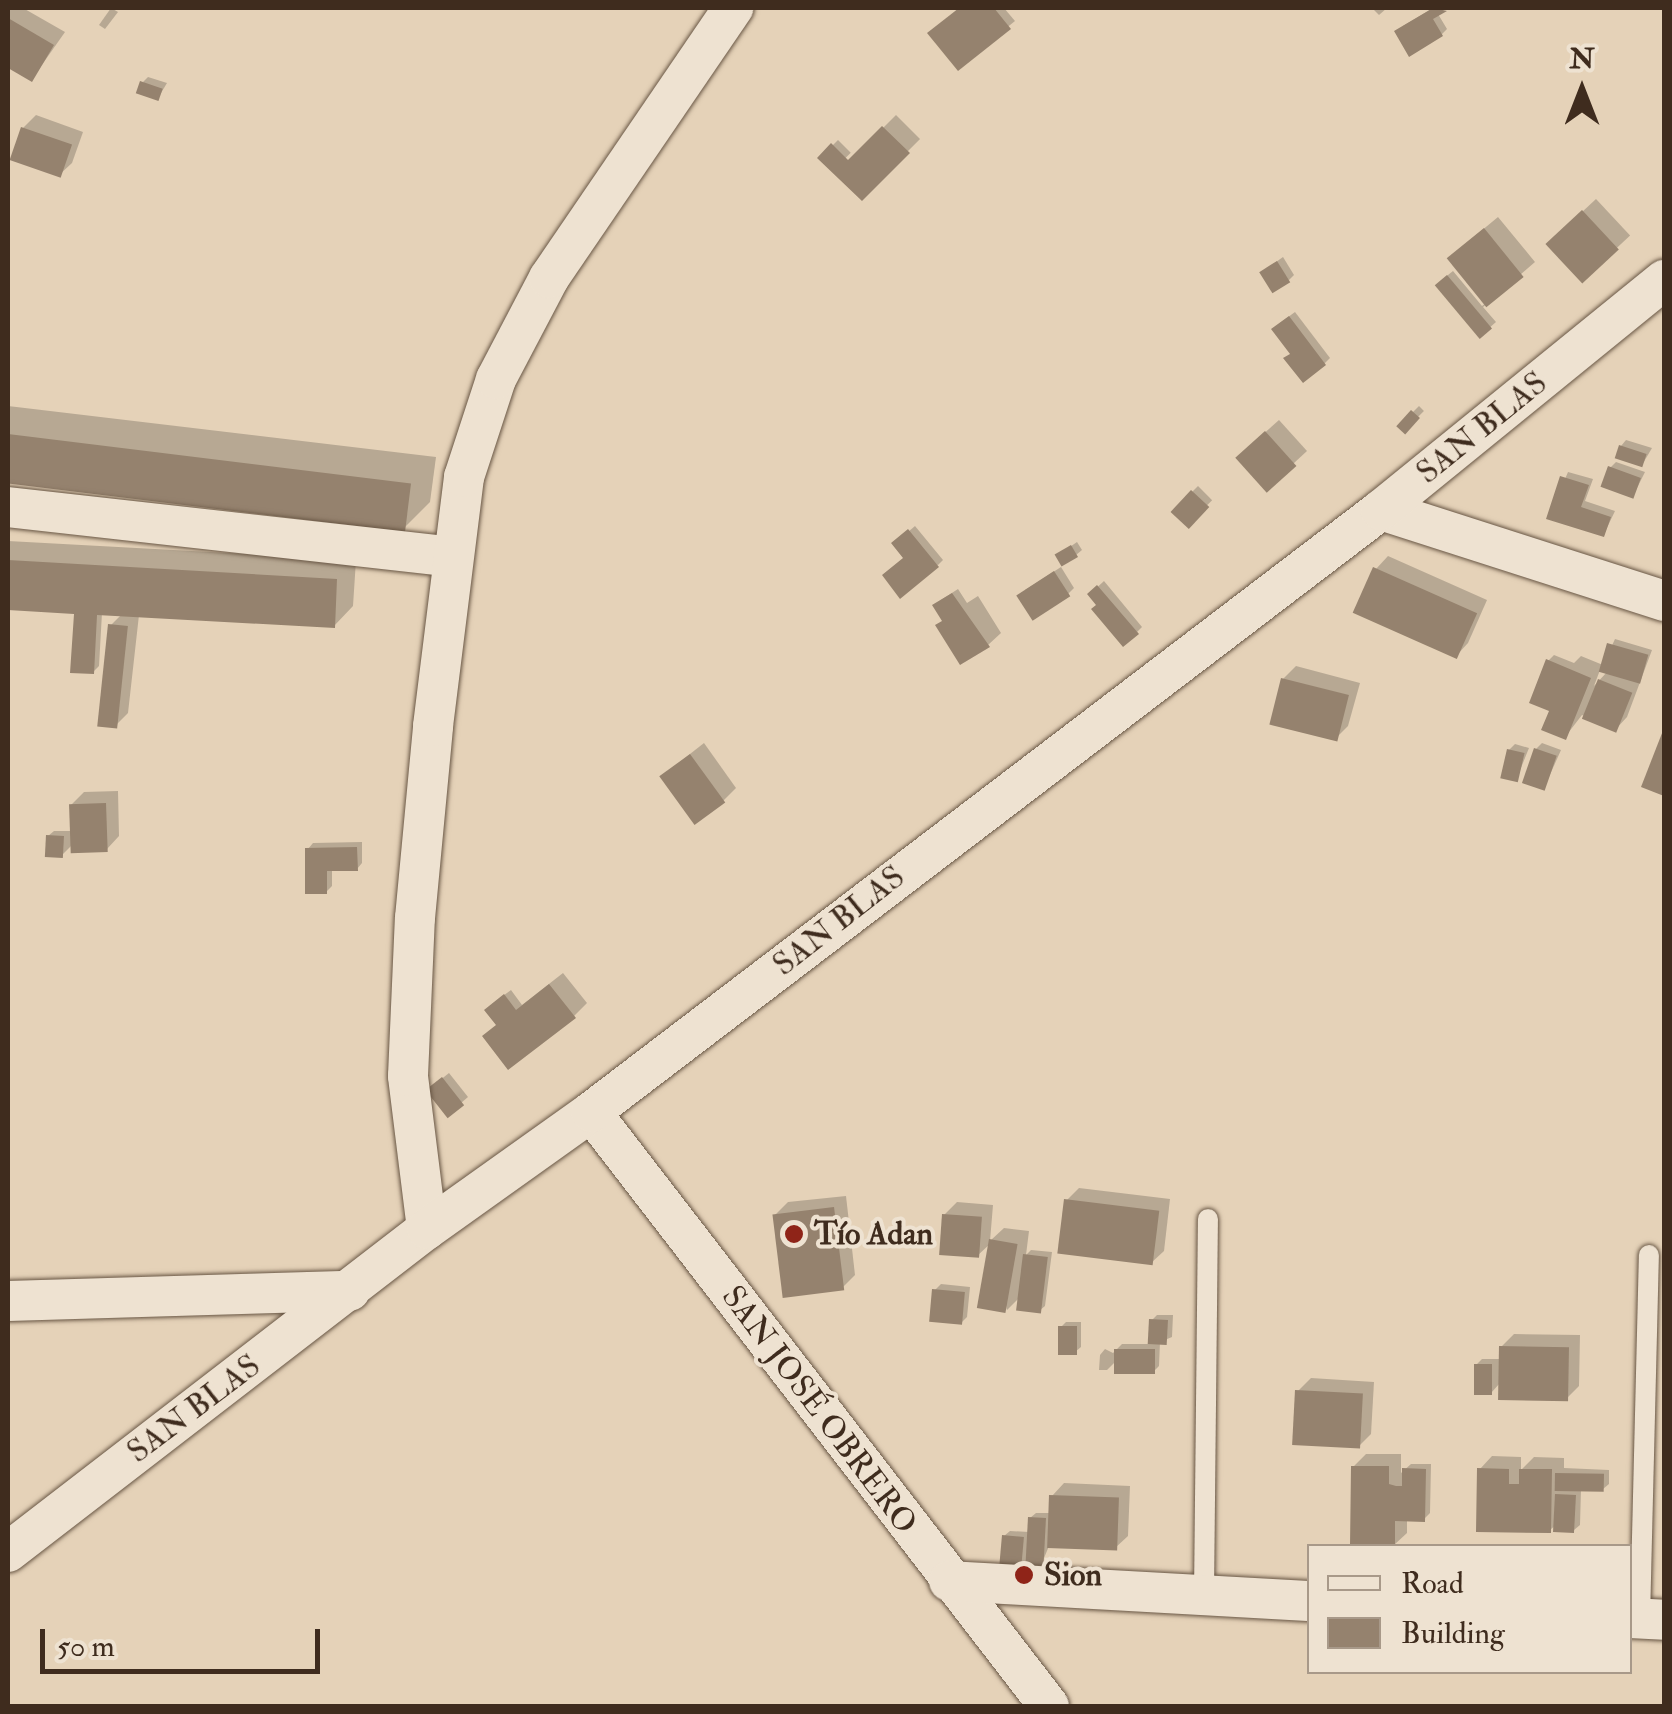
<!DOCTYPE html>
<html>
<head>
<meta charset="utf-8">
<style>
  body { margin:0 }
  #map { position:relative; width:1672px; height:1714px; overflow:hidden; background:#e5d2b8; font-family:"IM FELL Double Pica",serif }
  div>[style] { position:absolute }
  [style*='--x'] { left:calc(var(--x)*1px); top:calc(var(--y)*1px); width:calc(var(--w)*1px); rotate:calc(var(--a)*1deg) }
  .shadow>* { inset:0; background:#0003; transform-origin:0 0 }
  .building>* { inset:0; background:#95826e; transform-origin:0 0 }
  .roads { filter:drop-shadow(0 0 2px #685644) drop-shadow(0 0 2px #685644) }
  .lane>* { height:20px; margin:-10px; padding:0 10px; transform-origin:10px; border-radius:10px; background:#eee2d1 }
  .street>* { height:40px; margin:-20px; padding:0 20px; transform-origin:20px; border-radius:20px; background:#eee2d1 }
  .dots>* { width:28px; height:28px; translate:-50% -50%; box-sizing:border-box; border:5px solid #eee2d1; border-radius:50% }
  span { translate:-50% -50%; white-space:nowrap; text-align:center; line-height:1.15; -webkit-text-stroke:8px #eee2d1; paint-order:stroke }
  .street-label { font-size:32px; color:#3f2c1e }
  .poi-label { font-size:32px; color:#3f2c1e; font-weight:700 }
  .left { translate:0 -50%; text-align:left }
  .frame { position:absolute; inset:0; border:10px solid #3f2c1e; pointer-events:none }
  .legend { position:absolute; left:1307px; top:1544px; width:325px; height:130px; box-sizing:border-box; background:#eee2d1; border:2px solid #a89989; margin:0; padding:12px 18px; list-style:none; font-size:30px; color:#3f2c1e }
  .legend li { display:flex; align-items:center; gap:20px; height:50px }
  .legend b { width:50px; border:2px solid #a89989 }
  .north { position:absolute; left:1532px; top:40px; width:100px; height:100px; -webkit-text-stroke:8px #eee2d1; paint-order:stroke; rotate:0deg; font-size:28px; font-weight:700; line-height:40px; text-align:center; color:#3f2c1e }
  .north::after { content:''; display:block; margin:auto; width:35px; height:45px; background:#3f2c1e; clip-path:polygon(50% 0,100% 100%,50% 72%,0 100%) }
  .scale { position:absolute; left:40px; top:1629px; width:280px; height:45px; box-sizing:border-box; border:5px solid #3f2c1e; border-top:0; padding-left:12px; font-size:30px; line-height:35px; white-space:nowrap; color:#3f2c1e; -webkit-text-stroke:8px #eee2d1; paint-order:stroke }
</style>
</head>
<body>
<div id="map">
  <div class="shadow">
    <i style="clip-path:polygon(8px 8px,23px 8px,65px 32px,32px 79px,8px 65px)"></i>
    <i style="clip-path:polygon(111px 8px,118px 12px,105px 29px,99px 25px)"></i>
    <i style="clip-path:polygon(959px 8px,1004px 8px,1015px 21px,958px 67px,931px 33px)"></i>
    <i style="clip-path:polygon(1372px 8px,1387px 8px,1379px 15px)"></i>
    <i style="clip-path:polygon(1433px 8px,1447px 8px,1438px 14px,1447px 29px,1442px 34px,1403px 26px)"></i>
    <i style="clip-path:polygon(148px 77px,167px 83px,158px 98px,143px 82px)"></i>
    <i style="clip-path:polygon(36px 115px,83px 132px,72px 163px,59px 175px,23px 128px)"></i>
    <i style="left:896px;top:115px;width:34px;height:83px;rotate:45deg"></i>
    <i style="left:838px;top:140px;width:18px;height:25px;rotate:45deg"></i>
    <i style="left:1596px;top:199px;width:50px;height:66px;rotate:47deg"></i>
    <i style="clip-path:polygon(1498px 217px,1535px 262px,1483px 307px,1496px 322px,1480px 336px,1443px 279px,1453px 271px,1482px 306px,1486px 303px,1463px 246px)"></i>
    <i style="clip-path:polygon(1283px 257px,1294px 275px,1289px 280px,1262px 272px)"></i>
    <i style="clip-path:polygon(1295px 312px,1330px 358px,1324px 364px,1292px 353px,1280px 323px)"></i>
    <i style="clip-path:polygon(8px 406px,436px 457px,430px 502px,404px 528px,8px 480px)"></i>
    <i style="left:1419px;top:406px;width:7px;height:28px;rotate:45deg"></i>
    <i style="clip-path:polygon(1279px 420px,1307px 451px,1267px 488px,1251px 445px)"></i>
    <i style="clip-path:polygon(1626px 440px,1652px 448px,1642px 465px,1621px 446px)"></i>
    <i style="clip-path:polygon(1616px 462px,1645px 472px,1633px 496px,1610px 468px)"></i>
    <i style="clip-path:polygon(1568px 472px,1593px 479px,1585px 501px,1615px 511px,1604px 534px,1549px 517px)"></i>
    <i style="left:1198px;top:486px;width:20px;height:36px;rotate:45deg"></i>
    <i style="clip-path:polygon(915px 526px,943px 560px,938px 565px,906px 557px,894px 544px)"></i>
    <i style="clip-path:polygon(8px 541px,356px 560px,353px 606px,334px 626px,139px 615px,128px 713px,115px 726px,111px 625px,122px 614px,102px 613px,99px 666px,93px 672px,79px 612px,8px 608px)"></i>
    <i style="clip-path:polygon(1077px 542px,1082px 550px,1076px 555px,1064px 551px)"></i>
    <i style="clip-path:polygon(1388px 556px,1487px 600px,1468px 643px,1456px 656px,1376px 569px)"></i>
    <i style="clip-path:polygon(1061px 567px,1074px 588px,1068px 594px,1025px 590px)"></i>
    <i style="clip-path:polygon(1104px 581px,1142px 627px,1137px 632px,1090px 594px)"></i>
    <i style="clip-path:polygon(958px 589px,967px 603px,978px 596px,1001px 633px,988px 645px,944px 620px,941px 600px)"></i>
    <i style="clip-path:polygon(evenodd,1615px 639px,1652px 650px,1627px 717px,1615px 730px,1582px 715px,1565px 737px,1552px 709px,1548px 661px,1554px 655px,1574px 663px,1581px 656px,1603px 665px,1615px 639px,1600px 670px,1607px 672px,1594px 686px,1600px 670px)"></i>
    <i style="clip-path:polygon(1296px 666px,1360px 683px,1348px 726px,1335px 739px,1283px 679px)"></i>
    <i style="clip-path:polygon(704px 743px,736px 788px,723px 801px,662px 776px)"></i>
    <i style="clip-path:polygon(1542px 743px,1561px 750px,1544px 788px,1536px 749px)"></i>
    <i style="clip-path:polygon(1515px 744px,1529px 748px,1516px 780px,1509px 750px)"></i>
    <i style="clip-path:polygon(118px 791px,119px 836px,107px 849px,72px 845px,62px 855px,48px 836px,54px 831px,72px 831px,71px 805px,84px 792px)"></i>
    <i style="clip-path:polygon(362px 842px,362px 863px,357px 869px,332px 869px,332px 886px,326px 892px,308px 849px,313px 843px)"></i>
    <i style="clip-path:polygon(563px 973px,587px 1003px,574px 1016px,498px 1024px,492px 1004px,511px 990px,522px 1005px)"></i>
    <i style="clip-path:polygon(449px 1073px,468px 1097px,447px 1115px,434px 1085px)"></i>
    <i style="clip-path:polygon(1079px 1188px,1170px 1199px,1164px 1251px,1151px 1263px,1066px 1201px)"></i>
    <i style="clip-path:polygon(846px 1196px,855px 1275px,842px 1288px,775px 1215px,788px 1202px)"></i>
    <i style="clip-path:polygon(957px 1202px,993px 1205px,990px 1241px,1004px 1228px,1029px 1231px,1026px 1255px,1031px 1250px,1052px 1252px,1045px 1306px,1039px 1311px,1019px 1298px,1007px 1310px,991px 1243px,977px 1256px,944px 1215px)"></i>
    <i style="clip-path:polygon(941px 1284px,970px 1287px,967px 1317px,961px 1323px,935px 1290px)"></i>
    <i style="clip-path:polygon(1157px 1315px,1173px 1315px,1172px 1337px,1160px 1342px,1159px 1366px,1153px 1372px,1117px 1360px,1107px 1370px,1099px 1370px,1100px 1355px,1105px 1349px,1113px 1353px,1122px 1344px,1151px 1344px,1151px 1321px)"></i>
    <i style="clip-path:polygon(1066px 1322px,1081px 1322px,1081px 1347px,1075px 1352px,1061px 1327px)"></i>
    <i style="clip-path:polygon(1514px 1334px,1580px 1335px,1579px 1386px,1567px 1398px,1500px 1383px,1491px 1393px,1476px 1365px,1482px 1359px,1501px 1359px,1501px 1347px)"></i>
    <i style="clip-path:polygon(1311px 1378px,1374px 1382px,1371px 1434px,1358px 1447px,1298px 1391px)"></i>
    <i style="clip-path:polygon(1366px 1454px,1401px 1454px,1401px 1473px,1411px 1464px,1431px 1464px,1430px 1513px,1424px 1519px,1407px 1519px,1407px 1533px,1394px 1545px,1353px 1467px)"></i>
    <i style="clip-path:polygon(1492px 1456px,1521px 1457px,1521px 1470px,1534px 1457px,1564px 1458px,1564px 1468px,1609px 1470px,1609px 1484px,1603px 1489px,1581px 1489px,1580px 1525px,1574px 1530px,1557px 1524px,1550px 1530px,1480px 1469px)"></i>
    <i style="clip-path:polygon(1064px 1483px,1130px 1486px,1128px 1536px,1115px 1548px,1049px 1546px,1042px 1563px,1026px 1562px,1020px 1571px,1004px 1536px,1010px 1531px,1029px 1532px,1030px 1518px,1036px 1513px,1051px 1513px,1052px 1496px)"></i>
  </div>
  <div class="building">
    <i style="clip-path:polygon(959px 8px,994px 8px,1011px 29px,958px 71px,927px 33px)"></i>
    <i style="clip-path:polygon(1433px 8px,1447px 11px,1433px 19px,1443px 36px,1409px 57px,1394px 31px)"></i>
    <i style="clip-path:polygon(8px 18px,54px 45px,32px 82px,8px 68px)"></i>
    <i style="left:140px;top:81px;width:24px;height:13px;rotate:19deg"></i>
    <i style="clip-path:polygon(882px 126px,910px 153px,862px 201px,817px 158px,831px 143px,848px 160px)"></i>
    <i style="left:21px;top:127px;width:54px;height:35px;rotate:19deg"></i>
    <i style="left:1582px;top:210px;width:54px;height:50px;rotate:47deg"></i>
    <i style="left:1484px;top:228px;width:63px;height:48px;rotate:51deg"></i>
    <i style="left:1277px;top:261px;width:25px;height:21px;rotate:58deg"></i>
    <i style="left:1447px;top:275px;width:70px;height:16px;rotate:50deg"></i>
    <i style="clip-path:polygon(1289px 316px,1326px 365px,1303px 383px,1283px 358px,1290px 354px,1271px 329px)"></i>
    <i style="left:1411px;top:410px;width:12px;height:22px;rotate:42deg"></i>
    <i style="left:1265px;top:431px;width:47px;height:40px;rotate:48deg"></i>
    <i style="left:8px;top:434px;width:406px;height:49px;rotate:7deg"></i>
    <i style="left:1619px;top:445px;width:29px;height:14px;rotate:18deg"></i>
    <i style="left:1608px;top:466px;width:35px;height:22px;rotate:20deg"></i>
    <i style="clip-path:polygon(1560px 476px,1589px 485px,1581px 507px,1611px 517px,1604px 537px,1546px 519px)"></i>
    <i style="left:1191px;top:490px;width:25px;height:30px;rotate:43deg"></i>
    <i style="clip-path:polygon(908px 529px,939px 567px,900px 599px,882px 575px,903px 558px,891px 543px)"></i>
    <i style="left:1071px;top:545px;width:14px;height:19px;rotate:60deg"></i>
    <i style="clip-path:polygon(8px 560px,337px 579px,335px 628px,97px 615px,94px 674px,70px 673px,74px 614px,8px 610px)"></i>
    <i style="left:1373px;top:567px;width:114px;height:50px;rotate:24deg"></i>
    <i style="left:1054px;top:571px;width:30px;height:45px;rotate:57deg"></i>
    <i style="clip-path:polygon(1097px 585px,1139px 634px,1123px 647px,1091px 609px,1096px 605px,1087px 594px)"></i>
    <i style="clip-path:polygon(952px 593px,990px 647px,960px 665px,935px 625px,942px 621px,932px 605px)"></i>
    <i style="left:108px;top:624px;width:20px;height:103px;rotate:6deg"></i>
    <i style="left:1607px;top:643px;width:43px;height:30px;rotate:16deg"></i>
    <i style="clip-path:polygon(1546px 659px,1591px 678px,1566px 740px,1541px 730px,1549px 711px,1529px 703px)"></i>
    <i style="left:1281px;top:678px;width:70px;height:48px;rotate:14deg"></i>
    <i style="left:1598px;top:679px;width:37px;height:43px;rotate:22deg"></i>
    <i style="clip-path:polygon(1664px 728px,1664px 796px,1641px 787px)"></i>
    <i style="left:1534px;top:748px;width:24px;height:37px;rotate:19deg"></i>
    <i style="left:1507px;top:749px;width:18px;height:30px;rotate:13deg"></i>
    <i style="left:690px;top:754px;width:60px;height:38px;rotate:54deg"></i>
    <i style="left:106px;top:803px;width:49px;height:37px;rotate:88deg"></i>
    <i style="left:46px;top:835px;width:18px;height:22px;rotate:3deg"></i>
    <i style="clip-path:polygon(357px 847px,358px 871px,327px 871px,327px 894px,305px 894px,305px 848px)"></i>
    <i style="clip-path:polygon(549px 984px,576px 1018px,508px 1070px,482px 1036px,496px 1025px,484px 1010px,504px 994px,516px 1010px)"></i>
    <i style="left:442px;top:1077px;width:36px;height:21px;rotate:52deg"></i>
    <i style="left:1064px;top:1199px;width:96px;height:55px;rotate:7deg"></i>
    <i style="left:834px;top:1207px;width:84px;height:62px;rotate:83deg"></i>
    <i style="left:942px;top:1214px;width:40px;height:41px;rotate:4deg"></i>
    <i style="left:989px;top:1239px;width:29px;height:70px;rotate:10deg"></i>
    <i style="left:1023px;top:1254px;width:25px;height:57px;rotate:7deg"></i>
    <i style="left:932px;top:1289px;width:33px;height:33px;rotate:5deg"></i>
    <i style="left:1149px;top:1319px;width:19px;height:25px;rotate:3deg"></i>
    <i style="left:1058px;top:1326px;width:19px;height:29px"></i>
    <i style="left:1499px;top:1346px;width:70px;height:54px;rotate:1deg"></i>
    <i style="left:1114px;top:1349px;width:41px;height:25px"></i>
    <i style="left:1474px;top:1364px;width:18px;height:31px"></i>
    <i style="left:1295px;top:1390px;width:68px;height:55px;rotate:3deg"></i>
    <i style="clip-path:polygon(1351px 1466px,1389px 1466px,1389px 1484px,1396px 1486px,1402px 1486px,1402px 1468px,1426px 1469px,1425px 1522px,1395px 1521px,1395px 1546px,1350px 1546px)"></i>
    <i style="clip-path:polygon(1477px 1468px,1509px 1469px,1509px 1484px,1519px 1484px,1519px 1469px,1552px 1469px,1551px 1533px,1476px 1532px)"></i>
    <i style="left:1555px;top:1473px;width:49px;height:18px;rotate:1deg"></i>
    <i style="left:1555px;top:1494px;width:21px;height:38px;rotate:3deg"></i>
    <i style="left:1049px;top:1495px;width:70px;height:53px;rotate:2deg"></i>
    <i style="left:1028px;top:1517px;width:18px;height:48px;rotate:3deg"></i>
    <i style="left:1002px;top:1535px;width:22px;height:37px;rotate:5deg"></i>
  </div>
  <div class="roads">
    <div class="lane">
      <i style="--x:1204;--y:1595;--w:376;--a:-89.4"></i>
      <i style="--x:1640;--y:1619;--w:364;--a:-88.6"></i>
    </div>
    <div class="street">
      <i style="--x:8;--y:507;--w:448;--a:6.4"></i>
      <i style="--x:1381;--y:510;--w:297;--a:17.8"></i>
      <i style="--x:591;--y:1112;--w:750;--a:52.37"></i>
      <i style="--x:427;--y:1229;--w:154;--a:-97.1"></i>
      <i style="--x:408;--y:1076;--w:158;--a:-87.5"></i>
      <i style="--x:415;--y:918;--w:193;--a:-84.6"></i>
      <i style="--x:433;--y:726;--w:251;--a:-82.9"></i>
      <i style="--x:464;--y:477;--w:103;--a:-71.9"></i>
      <i style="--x:496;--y:379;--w:114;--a:-62.3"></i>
      <i style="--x:549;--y:278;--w:327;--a:-55.7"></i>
      <i style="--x:8;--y:1301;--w:342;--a:-1.7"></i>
      <i style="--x:8;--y:1552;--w:529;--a:-37.63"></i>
      <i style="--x:427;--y:1229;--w:201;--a:-35.5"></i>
      <i style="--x:591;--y:1112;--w:993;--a:-37.31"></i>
      <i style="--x:1381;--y:510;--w:365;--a:-39.1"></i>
      <i style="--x:949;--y:1581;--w:362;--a:3.2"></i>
      <i style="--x:1630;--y:1618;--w:34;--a:3"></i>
    </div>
  </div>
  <div class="dots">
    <i style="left:794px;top:1234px;background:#8f2418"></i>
    <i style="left:1024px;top:1575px;background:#8f2418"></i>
  </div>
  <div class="street-label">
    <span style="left:1482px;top:428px;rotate:-39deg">SAN BLAS</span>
    <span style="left:839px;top:921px;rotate:-38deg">SAN BLAS</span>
    <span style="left:194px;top:1409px;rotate:-37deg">SAN BLAS</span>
    <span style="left:819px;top:1410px;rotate:53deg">SAN JOSÉ OBRERO</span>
  </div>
  <div class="poi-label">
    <span class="left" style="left:814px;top:1234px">Tío Adan</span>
    <span class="left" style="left:1044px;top:1575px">Sion</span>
  </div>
  <div class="frame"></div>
  <ul class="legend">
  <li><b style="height:12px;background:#eee2d1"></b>Road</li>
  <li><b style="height:28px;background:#95826e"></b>Building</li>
  </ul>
  <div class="north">N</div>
  <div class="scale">50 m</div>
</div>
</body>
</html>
